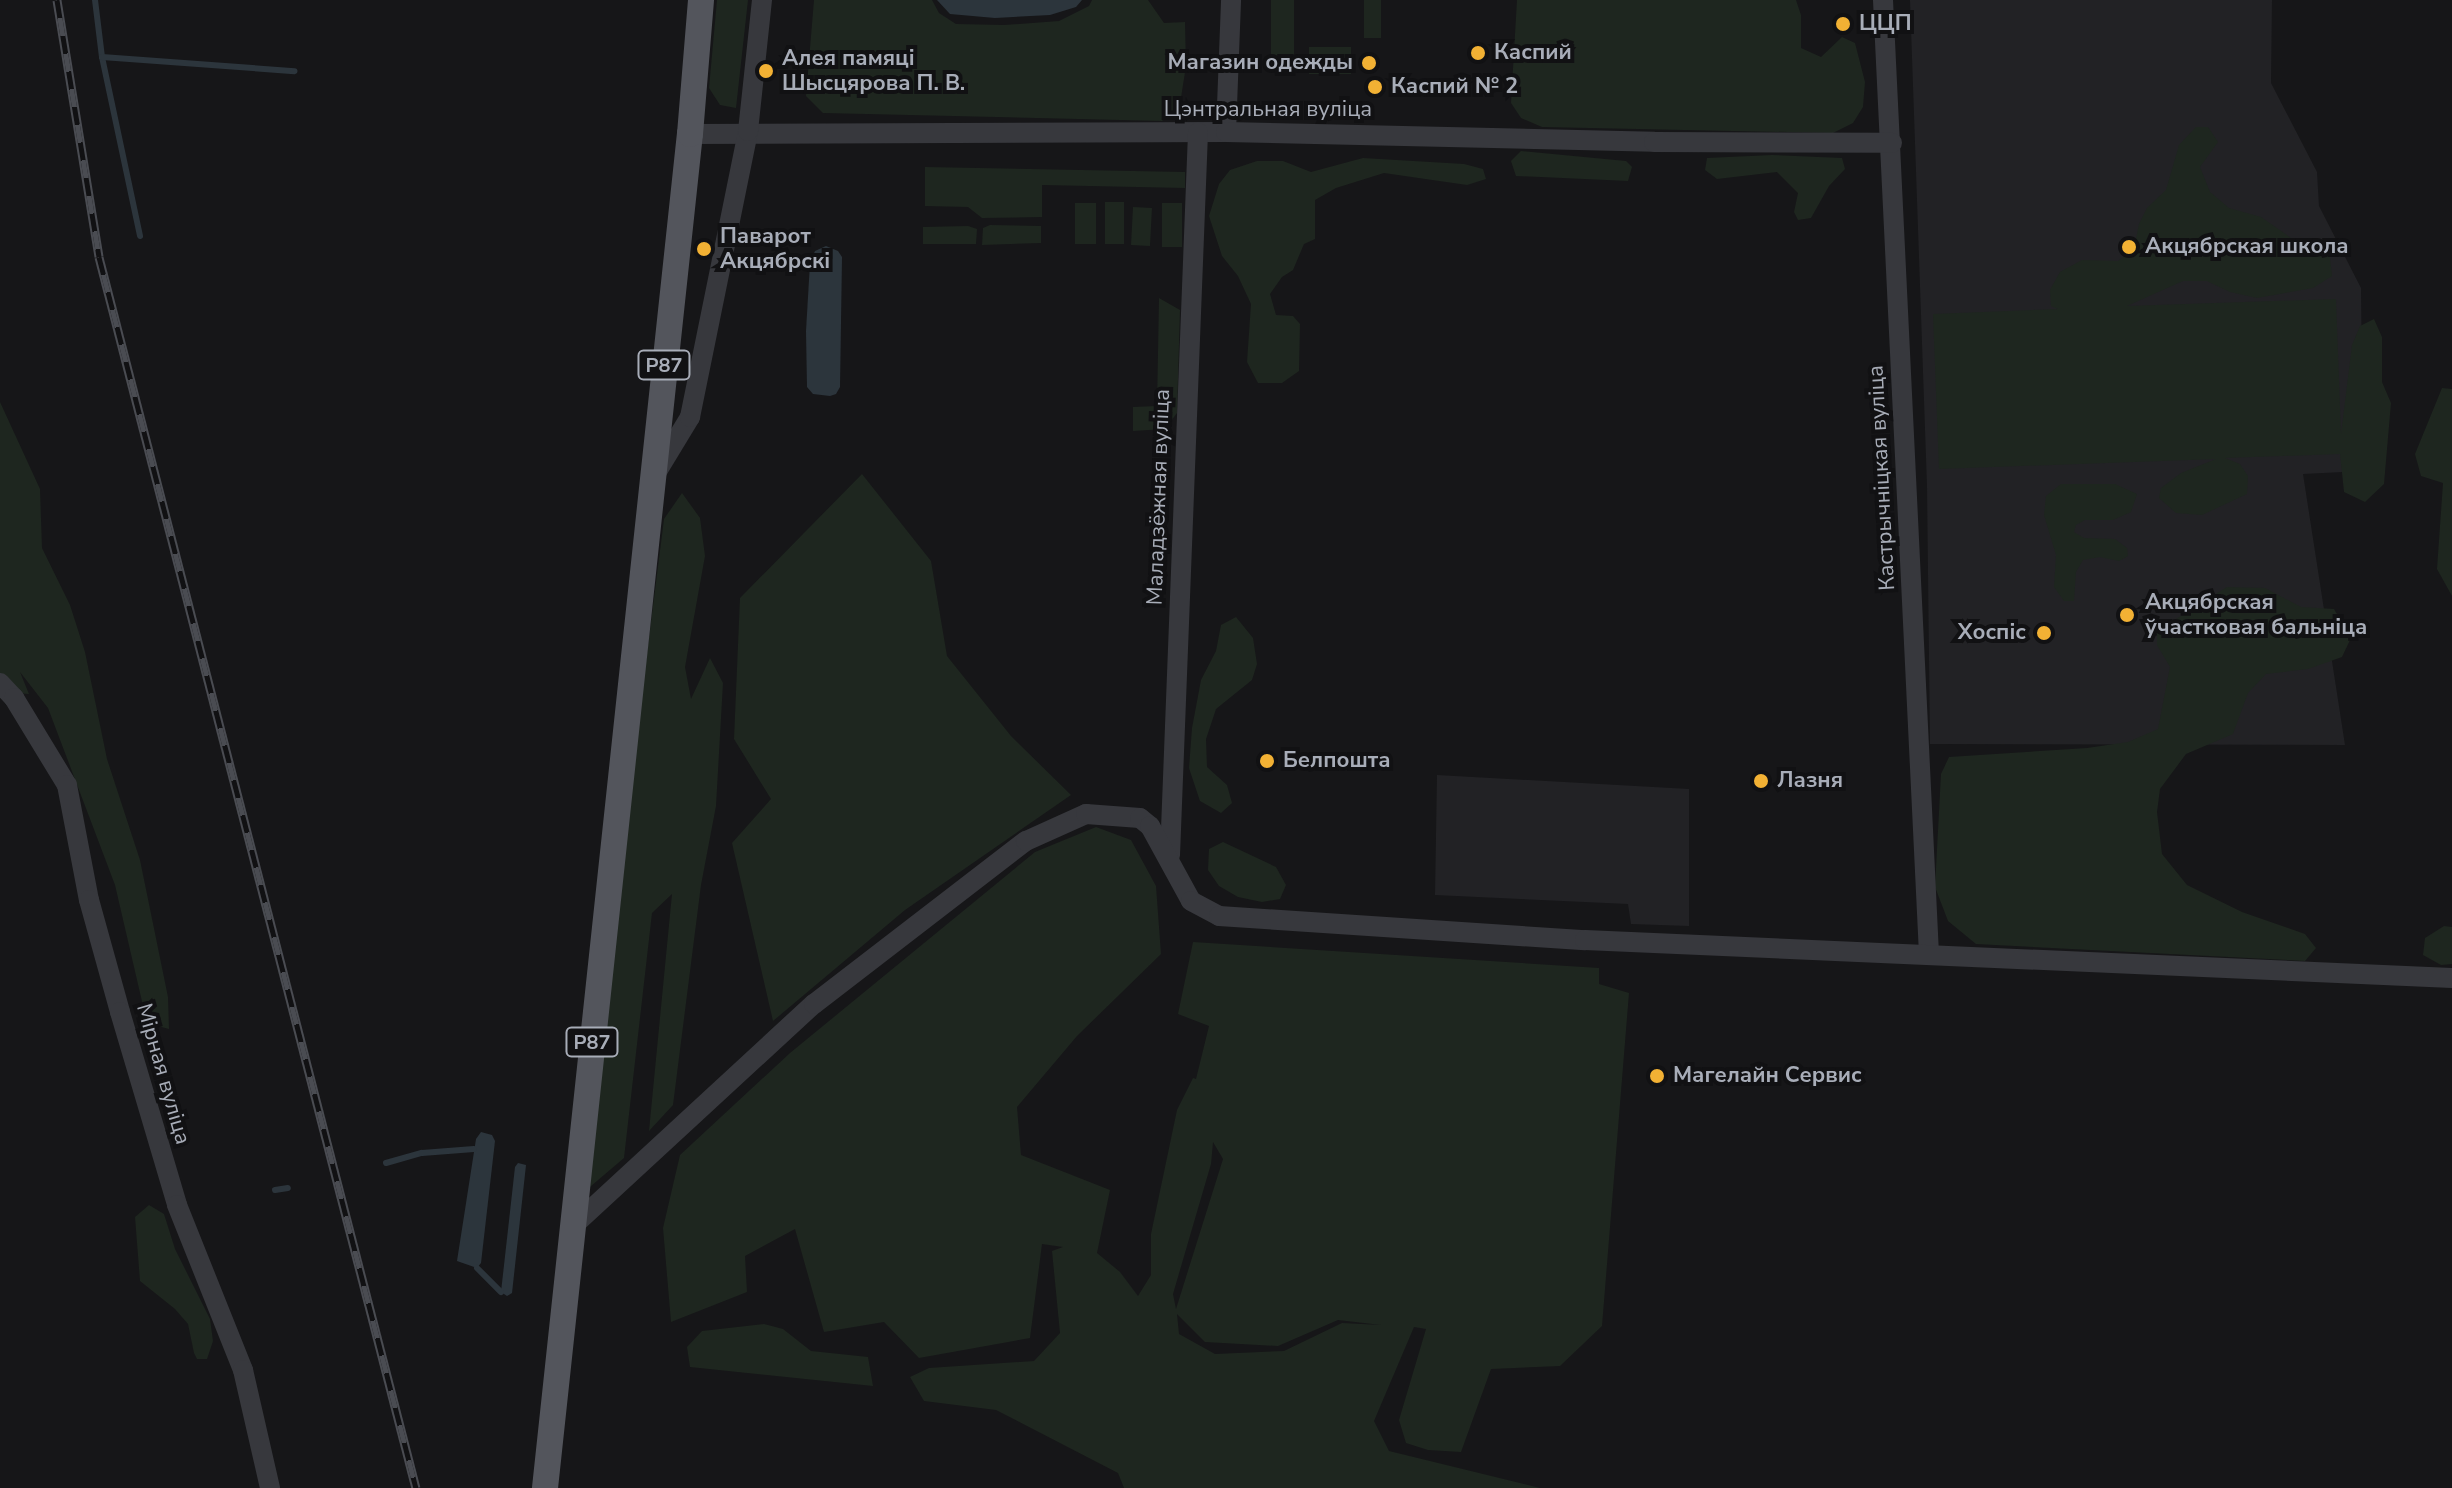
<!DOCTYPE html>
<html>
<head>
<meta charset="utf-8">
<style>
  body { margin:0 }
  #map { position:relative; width:2452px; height:1488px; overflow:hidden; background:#161618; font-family:"Nunito Sans",sans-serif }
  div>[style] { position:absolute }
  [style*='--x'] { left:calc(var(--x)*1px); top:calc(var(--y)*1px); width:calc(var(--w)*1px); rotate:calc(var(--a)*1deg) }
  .built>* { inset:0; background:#222225 }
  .green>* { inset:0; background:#1e261f; transform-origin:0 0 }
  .water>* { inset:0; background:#2c353c }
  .stream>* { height:6px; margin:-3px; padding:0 3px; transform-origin:3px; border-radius:3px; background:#2c353c }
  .minor>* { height:20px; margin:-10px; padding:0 10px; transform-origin:10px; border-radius:10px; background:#37383d }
  .major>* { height:26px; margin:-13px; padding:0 13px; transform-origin:13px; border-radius:13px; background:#53555c }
  .rail>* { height:9px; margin-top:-4.5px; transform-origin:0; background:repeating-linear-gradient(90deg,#111113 0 18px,#4a4c52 0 36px); box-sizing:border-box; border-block:2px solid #4a4c52 }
  .dots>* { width:22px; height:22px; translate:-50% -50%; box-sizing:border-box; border:4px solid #111113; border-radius:50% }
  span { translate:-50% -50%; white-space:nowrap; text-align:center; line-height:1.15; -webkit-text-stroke:8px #111113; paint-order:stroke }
  .shield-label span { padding:2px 6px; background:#111113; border:2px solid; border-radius:6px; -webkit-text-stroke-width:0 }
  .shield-label { font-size:20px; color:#a8adb8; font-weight:700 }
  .poi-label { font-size:22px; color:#a8adb8; font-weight:700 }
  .left { translate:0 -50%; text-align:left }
  .right { translate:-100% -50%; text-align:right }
  .street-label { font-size:22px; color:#a8adb8 }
</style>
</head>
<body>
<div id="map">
  <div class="built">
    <i style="clip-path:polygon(1910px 0,2272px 0,2271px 83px,2317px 172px,2319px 206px,2361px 288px,2363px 471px,2303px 474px,2345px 745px,1930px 744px,1927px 486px)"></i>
    <i style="clip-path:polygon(1437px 775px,1689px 789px,1689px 926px,1631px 924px,1628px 904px,1435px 895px)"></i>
  </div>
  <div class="green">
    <i style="clip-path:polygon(717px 0,748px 0,736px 108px,720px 105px,709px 88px)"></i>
    <i style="clip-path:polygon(814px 0,932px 0,939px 13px,956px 24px,1004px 25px,1059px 21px,1089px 6px,1092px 0,1148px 0,1164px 23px,1185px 22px,1186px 66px,1180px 104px,1162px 121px,823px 113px,806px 96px)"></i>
    <i style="left:1271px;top:0;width:23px;height:62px"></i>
    <i style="left:1364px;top:0;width:17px;height:38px"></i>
    <i style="clip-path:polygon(1517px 0,1796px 0,1801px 15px,1801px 48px,1821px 57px,1842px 37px,1855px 43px,1865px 82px,1863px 107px,1853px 123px,1833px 133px,1542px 127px,1521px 118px,1511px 103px)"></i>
    <i style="left:1309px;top:47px;width:42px;height:27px"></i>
    <i style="clip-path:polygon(2196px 127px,2208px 127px,2218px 142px,2200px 167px,2210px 192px,2229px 208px,2261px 217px,2304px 247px,2319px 241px,2329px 249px,2332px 276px,2313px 288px,2257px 298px,2230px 292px,2207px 281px,2183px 281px,2127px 306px,2336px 299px,2341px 434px,2352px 345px,2360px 326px,2374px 319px,2382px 337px,2382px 382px,2391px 403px,2384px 484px,2365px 502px,2344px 492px,2340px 454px,2225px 458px,2240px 464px,2248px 476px,2247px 494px,2202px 515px,2176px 513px,2159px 498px,2161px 488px,2181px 473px,2216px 459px,1939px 469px,1933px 314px,2058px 309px,2051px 306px,2050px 290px,2060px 272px,2082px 260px,2118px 261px,2134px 249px,2139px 224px,2147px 208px,2166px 190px,2179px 145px)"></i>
    <i style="clip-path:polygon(1521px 151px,1626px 161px,1632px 167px,1628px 181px,1516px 176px,1511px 161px)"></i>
    <i style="clip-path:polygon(1772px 155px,1842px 158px,1845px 169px,1829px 186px,1811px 218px,1798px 220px,1794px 212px,1798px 193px,1777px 172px,1717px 179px,1705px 170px,1707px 158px)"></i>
    <i style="clip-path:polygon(1363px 158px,1464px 164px,1483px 169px,1486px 179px,1467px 185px,1384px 173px,1336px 188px,1315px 200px,1315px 239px,1304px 244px,1293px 270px,1282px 277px,1270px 294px,1276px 315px,1293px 316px,1300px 324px,1299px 371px,1282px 383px,1258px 383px,1247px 362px,1251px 304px,1238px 276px,1222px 256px,1209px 216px,1219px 184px,1230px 170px,1257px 161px,1283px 161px,1311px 172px)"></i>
    <i style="clip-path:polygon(925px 167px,1185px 172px,1185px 188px,1042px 185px,1042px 217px,982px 218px,968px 207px,925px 206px)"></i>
    <i style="left:1105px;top:202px;width:19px;height:42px"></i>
    <i style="left:1075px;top:203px;width:21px;height:41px"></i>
    <i style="left:1162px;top:203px;width:20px;height:44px"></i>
    <i style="left:1133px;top:207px;width:19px;height:38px;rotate:3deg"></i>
    <i style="clip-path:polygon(990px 225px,1041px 226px,1041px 243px,982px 245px,983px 228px)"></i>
    <i style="clip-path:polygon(968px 226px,977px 229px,976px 244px,923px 244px,923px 227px)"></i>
    <i style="clip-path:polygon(1159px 298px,1180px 310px,1177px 413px,1165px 429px,1133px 431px,1133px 407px,1157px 406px)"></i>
    <i style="clip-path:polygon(2442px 388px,2452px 389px,2452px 596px,2437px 569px,2443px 483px,2421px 476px,2415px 454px)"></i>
    <i style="clip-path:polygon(0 402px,40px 489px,42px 548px,70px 605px,85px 652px,107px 759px,140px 860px,168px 997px,169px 1029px,147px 1023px,115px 885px,48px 708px,20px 672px,29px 694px,0 692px)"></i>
    <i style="clip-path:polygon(862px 474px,931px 561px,947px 656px,1011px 736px,1071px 795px,905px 910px,773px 1021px,732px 843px,771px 799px,734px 739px,740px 598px)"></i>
    <i style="clip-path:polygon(2061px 484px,2115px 484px,2137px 494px,2131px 512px,2113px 520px,2085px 520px,2076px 525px,2074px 532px,2084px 538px,2115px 539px,2127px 548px,2128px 556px,2119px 561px,2100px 557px,2083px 560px,2076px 572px,2074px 601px,2064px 601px,2054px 587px,2056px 555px,2044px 515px,2046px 496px)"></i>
    <i style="clip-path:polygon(682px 493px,700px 518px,705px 556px,685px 667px,691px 699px,710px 658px,723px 683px,716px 806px,701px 885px,673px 1105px,649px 1131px,672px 894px,652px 913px,624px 1158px,584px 1192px,604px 994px,664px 519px)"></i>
    <i style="clip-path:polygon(2227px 587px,2265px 588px,2301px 607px,2334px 609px,2351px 638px,2342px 657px,2308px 669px,2266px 674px,2248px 693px,2233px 734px,2186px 754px,2160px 789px,2157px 812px,2162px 854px,2187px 885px,2242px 912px,2305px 934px,2316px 948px,2305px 961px,1976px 944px,1948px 921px,1935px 887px,1941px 774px,1949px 757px,2087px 748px,2128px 742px,2158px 729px,2170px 667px,2157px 645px,2157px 631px)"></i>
    <i style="clip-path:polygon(1236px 617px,1253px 638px,1257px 664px,1252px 680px,1216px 709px,1206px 739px,1207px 767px,1227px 785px,1232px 803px,1221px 813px,1200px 801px,1189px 768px,1192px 728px,1201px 680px,1216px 651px,1221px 625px)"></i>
    <i style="clip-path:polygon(evenodd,1096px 827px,1131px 840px,1156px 886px,1161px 954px,1077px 1036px,1017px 1107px,1021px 1155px,1110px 1190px,1097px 1253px,1120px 1272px,1138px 1296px,1151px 1275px,1151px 1234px,1177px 1110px,1193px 1078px,1196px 1079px,1209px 1026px,1178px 1014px,1193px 942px,1599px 968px,1599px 984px,1629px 993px,1602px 1326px,1560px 1366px,1491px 1369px,1461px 1452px,1428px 1450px,1406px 1443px,1399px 1420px,1426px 1329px,1414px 1327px,1374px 1421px,1389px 1451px,1540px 1488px,1124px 1488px,1118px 1473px,996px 1410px,924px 1401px,910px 1377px,929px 1368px,1034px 1361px,1060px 1333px,1052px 1251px,1063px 1247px,1042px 1244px,1030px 1338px,919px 1358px,884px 1322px,824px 1332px,795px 1229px,745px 1256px,747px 1292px,671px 1322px,663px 1228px,680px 1155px,790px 1053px,1035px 852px,1096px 827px,1213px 1142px,1223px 1159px,1176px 1309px,1173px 1294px,1211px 1164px,1213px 1142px,1096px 827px,1177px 1314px,1205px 1342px,1278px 1346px,1338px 1320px,1381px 1325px,1342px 1323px,1284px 1351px,1215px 1354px,1179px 1334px,1177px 1314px)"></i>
    <i style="clip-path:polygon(1223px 842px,1276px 867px,1286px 885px,1280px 899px,1262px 902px,1238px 897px,1219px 886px,1208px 870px,1209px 849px)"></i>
    <i style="clip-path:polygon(2444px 926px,2452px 927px,2452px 964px,2441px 965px,2423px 955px,2425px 938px)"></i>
    <i style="clip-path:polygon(149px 1205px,164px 1214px,175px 1249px,210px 1319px,213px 1341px,207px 1359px,197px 1359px,194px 1353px,188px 1324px,175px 1309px,140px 1281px,135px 1217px)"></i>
    <i style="clip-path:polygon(764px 1324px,783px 1329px,811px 1351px,868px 1357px,873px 1386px,690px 1367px,687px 1347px,702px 1331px)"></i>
  </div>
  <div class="water">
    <i style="clip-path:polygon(937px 0,1082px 0,1076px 7px,1050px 15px,995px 18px,950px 14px)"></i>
    <i style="clip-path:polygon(826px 246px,838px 251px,842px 257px,840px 387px,836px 394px,830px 396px,813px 394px,807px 387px,806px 331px,810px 263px,815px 251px)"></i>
    <i style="clip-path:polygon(481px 1132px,492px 1135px,495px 1141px,481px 1263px,477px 1268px,457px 1261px,476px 1139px)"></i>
    <i style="clip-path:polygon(518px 1163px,526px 1165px,512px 1293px,507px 1296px,501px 1292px,515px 1167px)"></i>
  </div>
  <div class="stream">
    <i style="--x:95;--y:0;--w:57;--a:83"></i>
    <i style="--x:102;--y:57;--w:183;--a:78"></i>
    <i style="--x:102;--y:57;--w:193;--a:4.2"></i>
    <i style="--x:386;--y:1163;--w:37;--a:-16"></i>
    <i style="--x:422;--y:1153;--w:52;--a:-4.4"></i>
    <i style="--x:275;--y:1190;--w:13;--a:-9"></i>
    <i style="--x:477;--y:1268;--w:34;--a:45"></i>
  </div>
  <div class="minor">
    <i style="--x:1883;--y:0;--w:956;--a:87.24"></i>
    <i style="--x:1226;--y:132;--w:132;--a:-87.8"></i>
    <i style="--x:690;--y:134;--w:536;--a:-0.21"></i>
    <i style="--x:1226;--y:132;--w:428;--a:1.3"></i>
    <i style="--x:1654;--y:142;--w:238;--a:0.2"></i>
    <i style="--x:656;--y:473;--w:66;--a:-58.7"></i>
    <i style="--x:690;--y:417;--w:292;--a:-78.5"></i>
    <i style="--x:748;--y:131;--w:132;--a:-83.9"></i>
    <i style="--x:0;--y:683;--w:21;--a:47"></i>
    <i style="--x:14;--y:698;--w:102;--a:58.7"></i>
    <i style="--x:67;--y:785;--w:117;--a:79.2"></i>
    <i style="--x:89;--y:900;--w:116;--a:74.5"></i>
    <i style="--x:120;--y:1012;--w:201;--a:73.5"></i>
    <i style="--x:177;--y:1205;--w:178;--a:68.2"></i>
    <i style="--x:243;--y:1370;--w:121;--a:77.1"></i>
    <i style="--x:1170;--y:855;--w:723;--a:-87.78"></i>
    <i style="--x:573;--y:1226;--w:328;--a:-42.7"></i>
    <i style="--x:814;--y:1004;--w:267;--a:-37.6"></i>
    <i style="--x:1026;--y:841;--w:66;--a:-24.2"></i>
    <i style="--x:1086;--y:814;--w:54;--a:4.2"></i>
    <i style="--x:1140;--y:818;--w:13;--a:39"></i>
    <i style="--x:1150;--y:826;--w:85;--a:61.3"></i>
    <i style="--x:1191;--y:901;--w:32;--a:28"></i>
    <i style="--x:1219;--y:916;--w:367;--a:3.8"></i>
    <i style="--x:1585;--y:940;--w:868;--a:2.51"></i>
  </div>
  <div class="major">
    <i style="--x:545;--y:1488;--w:1362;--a:-83.89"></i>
    <i style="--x:690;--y:134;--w:134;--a:-85.3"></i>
  </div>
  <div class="rail">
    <i style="--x:57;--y:0;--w:260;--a:80.7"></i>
    <i style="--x:99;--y:257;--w:1271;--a:75.56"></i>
  </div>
  <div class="dots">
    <i style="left:1843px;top:24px;background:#f2b134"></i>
    <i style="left:1478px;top:53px;background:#f2b134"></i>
    <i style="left:1369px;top:63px;background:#f2b134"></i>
    <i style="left:766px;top:71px;background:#f2b134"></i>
    <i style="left:1375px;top:87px;background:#f2b134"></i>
    <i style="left:2129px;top:247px;background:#f2b134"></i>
    <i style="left:704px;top:249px;background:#f2b134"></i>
    <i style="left:2127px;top:615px;background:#f2b134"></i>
    <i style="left:2044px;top:633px;background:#f2b134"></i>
    <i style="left:1267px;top:761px;background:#f2b134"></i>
    <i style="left:1761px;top:781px;background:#f2b134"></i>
    <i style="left:1657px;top:1076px;background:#f2b134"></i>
  </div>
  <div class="shield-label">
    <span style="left:664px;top:365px">Р87</span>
    <span style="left:592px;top:1042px">Р87</span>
  </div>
  <div class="poi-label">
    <span class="left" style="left:1859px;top:24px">ЦЦП</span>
    <span class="left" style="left:1494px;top:53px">Каспий</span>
    <span class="left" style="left:782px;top:71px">Алея памяці<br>Шысцярова П. В.</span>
    <span class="right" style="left:1353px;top:63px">Магазин одежды</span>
    <span class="left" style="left:1391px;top:87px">Каспий № 2</span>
    <span class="left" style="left:720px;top:249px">Паварот<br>Акцябрскі</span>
    <span class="left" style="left:2145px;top:247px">Акцябрская школа</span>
    <span class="left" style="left:2145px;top:615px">Акцябрская<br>ўчастковая бальніца</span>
    <span class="right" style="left:2026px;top:633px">Хоспіс</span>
    <span class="left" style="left:1283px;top:761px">Белпошта</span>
    <span class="left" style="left:1777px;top:781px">Лазня</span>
    <span class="left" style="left:1673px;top:1076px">Магелайн Сервис</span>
  </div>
  <div class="street-label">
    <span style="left:1268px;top:110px">Цэнтральная вуліца</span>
    <span style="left:1882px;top:478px;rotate:-93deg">Кастрычніцкая вуліца</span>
    <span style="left:1159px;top:497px;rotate:-88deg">Маладзёжная вуліца</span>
    <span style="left:163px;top:1074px;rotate:74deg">Мірная вуліца</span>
  </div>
</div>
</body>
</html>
